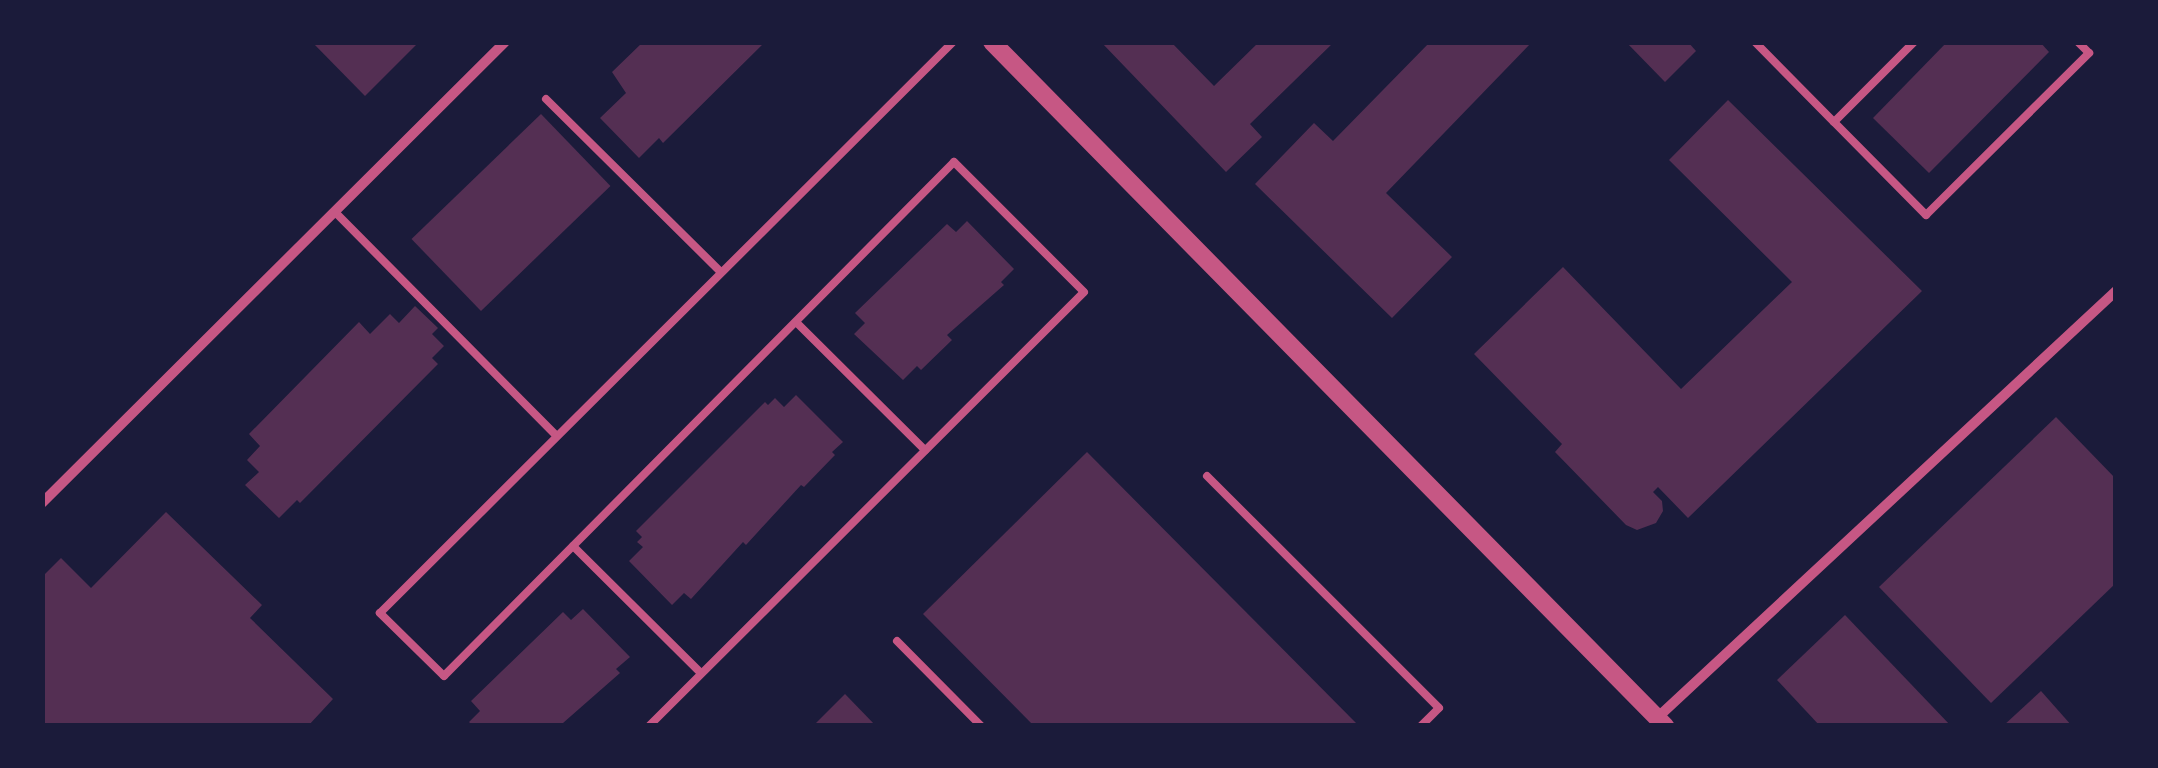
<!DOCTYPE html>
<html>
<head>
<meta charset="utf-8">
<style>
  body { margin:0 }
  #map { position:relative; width:2158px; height:768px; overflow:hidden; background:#1b1b3a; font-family:Lato,sans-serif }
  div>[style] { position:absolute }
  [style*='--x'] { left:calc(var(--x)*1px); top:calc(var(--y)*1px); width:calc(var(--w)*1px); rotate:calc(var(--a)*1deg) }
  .building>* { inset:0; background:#542f53; transform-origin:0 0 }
  .service>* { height:8px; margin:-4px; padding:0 4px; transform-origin:4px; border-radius:4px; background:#c65784 }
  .minor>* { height:10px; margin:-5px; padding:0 5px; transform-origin:5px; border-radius:5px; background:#c65784 }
  .tertiary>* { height:18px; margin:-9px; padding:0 9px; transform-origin:9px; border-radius:9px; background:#c65784 }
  span { translate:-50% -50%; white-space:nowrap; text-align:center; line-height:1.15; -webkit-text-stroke:8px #1b1b3a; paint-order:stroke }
  .frame { position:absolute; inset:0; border:45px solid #1b1b3a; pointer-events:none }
</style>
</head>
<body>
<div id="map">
  <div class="building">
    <i style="clip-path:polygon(312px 42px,419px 42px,365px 96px)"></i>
    <i style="clip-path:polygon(643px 42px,678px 44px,765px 42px,663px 143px,659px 138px,639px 158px,600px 118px,626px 93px,612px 72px)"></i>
    <i style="clip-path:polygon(1101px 42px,1171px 42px,1214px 86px,1259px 42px,1334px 42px,1250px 124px,1262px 137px,1226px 172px)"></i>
    <i style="clip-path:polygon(1430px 42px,1532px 42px,1386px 193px,1452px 257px,1392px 318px,1255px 184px,1314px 123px,1333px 141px)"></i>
    <i style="clip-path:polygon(1626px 42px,1688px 42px,1696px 51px,1665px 82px)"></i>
    <i style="clip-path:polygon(1947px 42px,2040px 42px,2049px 52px,1929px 173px,1873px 118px)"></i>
    <i style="clip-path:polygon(1728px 100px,1922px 291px,1688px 518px,1658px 487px,1653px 492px,1662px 501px,1663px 511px,1656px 523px,1637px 530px,1626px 525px,1555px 452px,1562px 444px,1474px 354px,1563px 267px,1681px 389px,1792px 282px,1669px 160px)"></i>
    <i style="left:541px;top:114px;width:100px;height:180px;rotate:46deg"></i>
    <i style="clip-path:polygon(967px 221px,1014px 269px,1001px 282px,1004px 285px,947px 335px,952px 340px,921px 370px,917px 366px,903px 380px,854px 334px,865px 323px,855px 313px,947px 224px,956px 232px)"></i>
    <i style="clip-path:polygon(415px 306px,438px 328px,432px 334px,444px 346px,432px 358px,438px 364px,300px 503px,297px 500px,279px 518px,245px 485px,259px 472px,247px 460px,260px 446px,249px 434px,359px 322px,370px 334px,390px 314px,399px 323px)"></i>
    <i style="clip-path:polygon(796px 395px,843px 442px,832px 452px,835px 455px,804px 487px,801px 485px,746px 545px,743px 542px,691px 599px,684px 593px,672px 605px,629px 561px,643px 547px,637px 542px,642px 537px,636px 531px,765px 402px,768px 405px,775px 398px,784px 407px)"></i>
    <i style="clip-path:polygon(2056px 417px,2116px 479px,2116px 583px,1991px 703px,1879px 587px)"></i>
    <i style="clip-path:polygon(1087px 452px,1359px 726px,1034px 726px,923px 614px)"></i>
    <i style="clip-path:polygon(166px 512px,262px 605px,250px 618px,333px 699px,308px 726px,42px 726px,42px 577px,61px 558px,91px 588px)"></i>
    <i style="clip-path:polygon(583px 609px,630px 657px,616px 669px,620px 673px,563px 723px,566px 726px,473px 726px,469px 722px,480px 711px,471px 701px,563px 612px,571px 620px)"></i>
    <i style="clip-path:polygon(1845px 615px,1951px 726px,1820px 726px,1777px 680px)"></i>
    <i style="clip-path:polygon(2041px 691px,2072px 726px,2003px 726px)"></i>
    <i style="clip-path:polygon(845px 694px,876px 726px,813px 726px)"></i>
  </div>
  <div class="service">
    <i style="--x:1755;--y:42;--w:112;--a:45.4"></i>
    <i style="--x:1834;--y:122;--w:113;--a:-45"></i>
    <i style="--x:546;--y:99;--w:246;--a:44.7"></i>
    <i style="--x:1834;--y:122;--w:131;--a:45.3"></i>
    <i style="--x:1926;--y:215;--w:230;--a:-44.8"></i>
    <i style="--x:2089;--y:53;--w:16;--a:-135"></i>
    <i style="--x:335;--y:212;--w:315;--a:45.3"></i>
    <i style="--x:796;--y:322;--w:182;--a:44.8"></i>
    <i style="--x:1207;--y:476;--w:328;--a:45"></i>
    <i style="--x:1439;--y:708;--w:25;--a:135"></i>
    <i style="--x:573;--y:546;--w:180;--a:44.8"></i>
    <i style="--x:897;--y:641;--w:120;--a:45.3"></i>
    <i style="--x:649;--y:726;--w:614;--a:-44.93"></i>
    <i style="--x:1084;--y:292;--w:184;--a:-135"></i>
    <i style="--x:954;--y:162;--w:724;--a:134.78"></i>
    <i style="--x:444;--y:676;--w:90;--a:-135.5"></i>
    <i style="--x:380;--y:613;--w:809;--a:-44.9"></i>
  </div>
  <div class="minor">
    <i style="--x:42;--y:503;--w:653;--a:-44.88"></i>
    <i style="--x:1657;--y:718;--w:627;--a:-42.93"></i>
  </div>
  <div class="tertiary">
    <i style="--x:992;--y:42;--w:960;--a:45.46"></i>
  </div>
  <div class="frame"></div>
</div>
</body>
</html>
